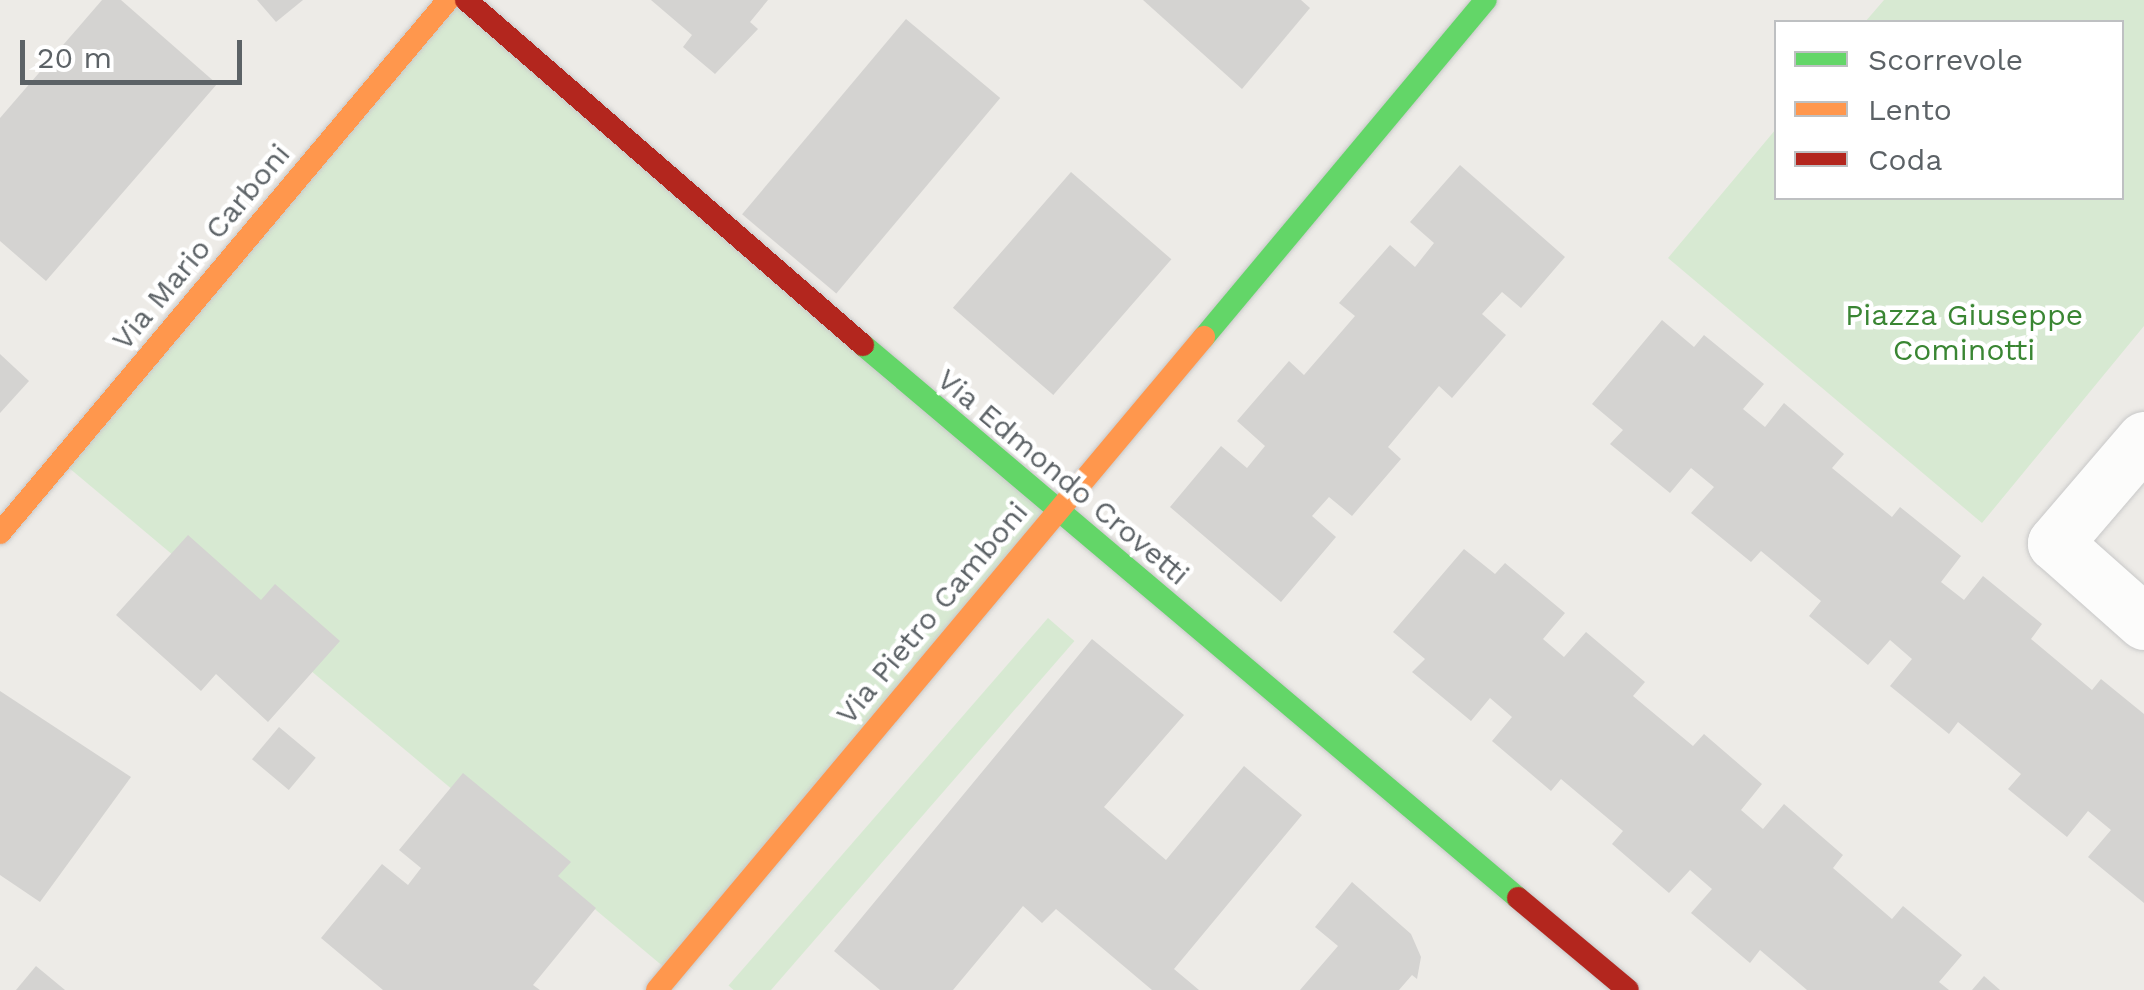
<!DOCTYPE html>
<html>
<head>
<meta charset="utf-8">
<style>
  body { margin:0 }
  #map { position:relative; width:2144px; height:990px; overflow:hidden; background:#edebe7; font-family:"Work Sans",sans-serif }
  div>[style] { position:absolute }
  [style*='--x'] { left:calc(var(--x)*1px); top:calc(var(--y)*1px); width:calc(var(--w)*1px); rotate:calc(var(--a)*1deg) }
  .green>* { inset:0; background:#d7e9d2; transform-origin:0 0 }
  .building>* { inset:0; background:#d4d3d1; transform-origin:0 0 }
  .roads { filter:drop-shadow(0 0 2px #c8c8c8) drop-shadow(0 0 2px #c8c8c8) }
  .street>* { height:55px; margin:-27.5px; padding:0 27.5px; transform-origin:27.5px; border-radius:27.5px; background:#fcfcfb }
  .fast>* { height:22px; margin:-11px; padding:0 11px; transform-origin:11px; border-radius:11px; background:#63d668 }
  .slow>* { height:22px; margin:-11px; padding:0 11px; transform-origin:11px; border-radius:11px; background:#ff974d }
  .jam>* { height:22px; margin:-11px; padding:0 11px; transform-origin:11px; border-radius:11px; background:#b3261e }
  span { translate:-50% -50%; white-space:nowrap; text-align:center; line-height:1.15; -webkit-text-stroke:9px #fff; paint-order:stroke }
  .street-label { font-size:30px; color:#5c6266 }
  .park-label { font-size:30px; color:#3a8633 }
  .legend { position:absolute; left:1774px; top:20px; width:350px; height:180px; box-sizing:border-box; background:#fff; border:2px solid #bec0c2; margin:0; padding:12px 18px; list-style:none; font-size:30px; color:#5c6266 }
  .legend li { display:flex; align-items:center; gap:20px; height:50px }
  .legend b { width:50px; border:2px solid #bec0c2 }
  .scale { position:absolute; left:20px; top:40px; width:222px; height:45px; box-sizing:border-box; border:5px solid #5c6266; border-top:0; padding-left:12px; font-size:30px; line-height:35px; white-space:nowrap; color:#5c6266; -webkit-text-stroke:8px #fff; paint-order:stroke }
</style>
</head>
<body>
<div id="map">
  <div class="green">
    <i style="left:448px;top:0;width:795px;height:602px;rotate:40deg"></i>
    <i style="clip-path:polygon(1884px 0,2144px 0,2144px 326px,1982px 523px,1668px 258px,1776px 129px,1776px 198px,2122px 198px,2122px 22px,1865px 22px)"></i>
    <i style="left:1048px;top:618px;width:35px;height:487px;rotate:41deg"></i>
  </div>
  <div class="building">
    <i style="clip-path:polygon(102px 0,121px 0,217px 84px,46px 281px,0 241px,0 118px)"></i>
    <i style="clip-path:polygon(257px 0,303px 0,276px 22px)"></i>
    <i style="clip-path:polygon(651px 0,768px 0,750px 22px,758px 29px,715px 74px,683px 47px,692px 35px)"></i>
    <i style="clip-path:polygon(1143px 0,1301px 0,1310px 8px,1242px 89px)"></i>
    <i style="left:906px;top:19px;width:123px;height:255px;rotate:40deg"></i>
    <i style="clip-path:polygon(1460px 165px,1565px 257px,1521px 308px,1502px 292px,1482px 314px,1506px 335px,1452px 398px,1439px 386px,1388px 447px,1401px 459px,1352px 516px,1329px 497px,1312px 516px,1336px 537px,1281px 602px,1170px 507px,1221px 446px,1247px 468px,1265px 446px,1237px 421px,1289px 361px,1304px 375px,1355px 316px,1339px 303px,1390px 245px,1415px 267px,1434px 243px,1410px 222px)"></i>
    <i style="left:1071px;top:172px;width:133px;height:180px;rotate:41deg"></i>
    <i style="clip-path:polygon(1662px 320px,1694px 347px,1704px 335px,1764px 384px,1743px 409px,1765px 427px,1784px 403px,1844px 454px,1832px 468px,1892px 517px,1900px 507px,1961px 556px,1941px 582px,1964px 600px,1983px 576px,2042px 624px,2031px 639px,2092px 690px,2101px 679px,2144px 714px,2144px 903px,2088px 857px,2111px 830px,2088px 811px,2067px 837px,2008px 789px,2021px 774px,1958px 722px,1949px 734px,1890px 686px,1912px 659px,1890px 640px,1868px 665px,1809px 616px,1821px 601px,1761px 551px,1751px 562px,1691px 513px,1714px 487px,1691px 468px,1670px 493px,1610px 444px,1623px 430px,1592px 404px)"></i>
    <i style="clip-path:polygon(0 354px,29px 381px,0 413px)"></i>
    <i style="clip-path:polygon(188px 535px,261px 600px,275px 584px,340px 641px,268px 722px,216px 674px,201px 691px,116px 615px)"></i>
    <i style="clip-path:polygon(1464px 549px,1495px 574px,1505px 563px,1565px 613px,1543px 639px,1564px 657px,1586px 632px,1645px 682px,1633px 696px,1693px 746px,1704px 734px,1762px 784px,1741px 810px,1763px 829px,1784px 804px,1843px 855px,1833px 868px,1892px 919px,1903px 906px,1962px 955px,1939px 982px,1949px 990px,1807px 990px,1760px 950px,1750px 963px,1691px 913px,1712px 889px,1690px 870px,1669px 893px,1612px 844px,1623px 831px,1561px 779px,1551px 791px,1492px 741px,1512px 717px,1490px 698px,1471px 721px,1412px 672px,1425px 659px,1393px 632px)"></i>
    <i style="clip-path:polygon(1092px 639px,1184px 715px,1104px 807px,1166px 860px,1244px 766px,1302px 815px,1174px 969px,1199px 990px,1152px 990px,1056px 909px,1042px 923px,1023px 906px,953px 990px,880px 990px,834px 951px)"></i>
    <i style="clip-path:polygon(0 691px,131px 777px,40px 902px,0 875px)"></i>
    <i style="left:279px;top:727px;width:48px;height:42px;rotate:40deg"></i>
    <i style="clip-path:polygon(463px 773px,571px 862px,558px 876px,596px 908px,533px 985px,540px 990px,383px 990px,321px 938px,382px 864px,408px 885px,421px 868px,399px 850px)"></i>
    <i style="clip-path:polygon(1352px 882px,1411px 934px,1421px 957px,1417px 979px,1412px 975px,1399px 990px,1300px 990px,1338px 946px,1315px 927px)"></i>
    <i style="clip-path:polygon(36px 966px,65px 990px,16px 990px)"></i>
    <i style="clip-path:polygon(1984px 976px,2000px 990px,1972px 990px)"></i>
  </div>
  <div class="roads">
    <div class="street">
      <i style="--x:2144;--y:439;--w:137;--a:130.6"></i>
      <i style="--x:2055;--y:543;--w:119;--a:41.6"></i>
    </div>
    <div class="fast">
      <i style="--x:1204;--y:337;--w:439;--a:-50.1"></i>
      <i style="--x:863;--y:345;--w:857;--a:40.17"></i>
    </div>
    <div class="slow">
      <i style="--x:0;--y:533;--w:696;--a:-49.95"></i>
      <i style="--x:657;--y:990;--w:852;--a:-50.05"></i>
    </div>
    <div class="jam">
      <i style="--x:466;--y:0;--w:526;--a:40.99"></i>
      <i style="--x:1518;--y:898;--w:143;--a:39.9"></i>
    </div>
  </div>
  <div class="street-label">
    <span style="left:201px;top:247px;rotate:-50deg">Via Mario Carboni</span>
    <span style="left:1063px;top:477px;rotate:40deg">Via Edmondo Crovetti</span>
    <span style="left:932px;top:613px;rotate:-50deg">Via Pietro Camboni</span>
  </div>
  <div class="park-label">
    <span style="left:1964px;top:332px">Piazza Giuseppe<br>Cominotti</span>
  </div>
  <ul class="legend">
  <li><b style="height:12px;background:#63d668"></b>Scorrevole</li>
  <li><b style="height:12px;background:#ff974d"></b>Lento</li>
  <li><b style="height:12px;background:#b3261e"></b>Coda</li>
  </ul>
  <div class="scale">20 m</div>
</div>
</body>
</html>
